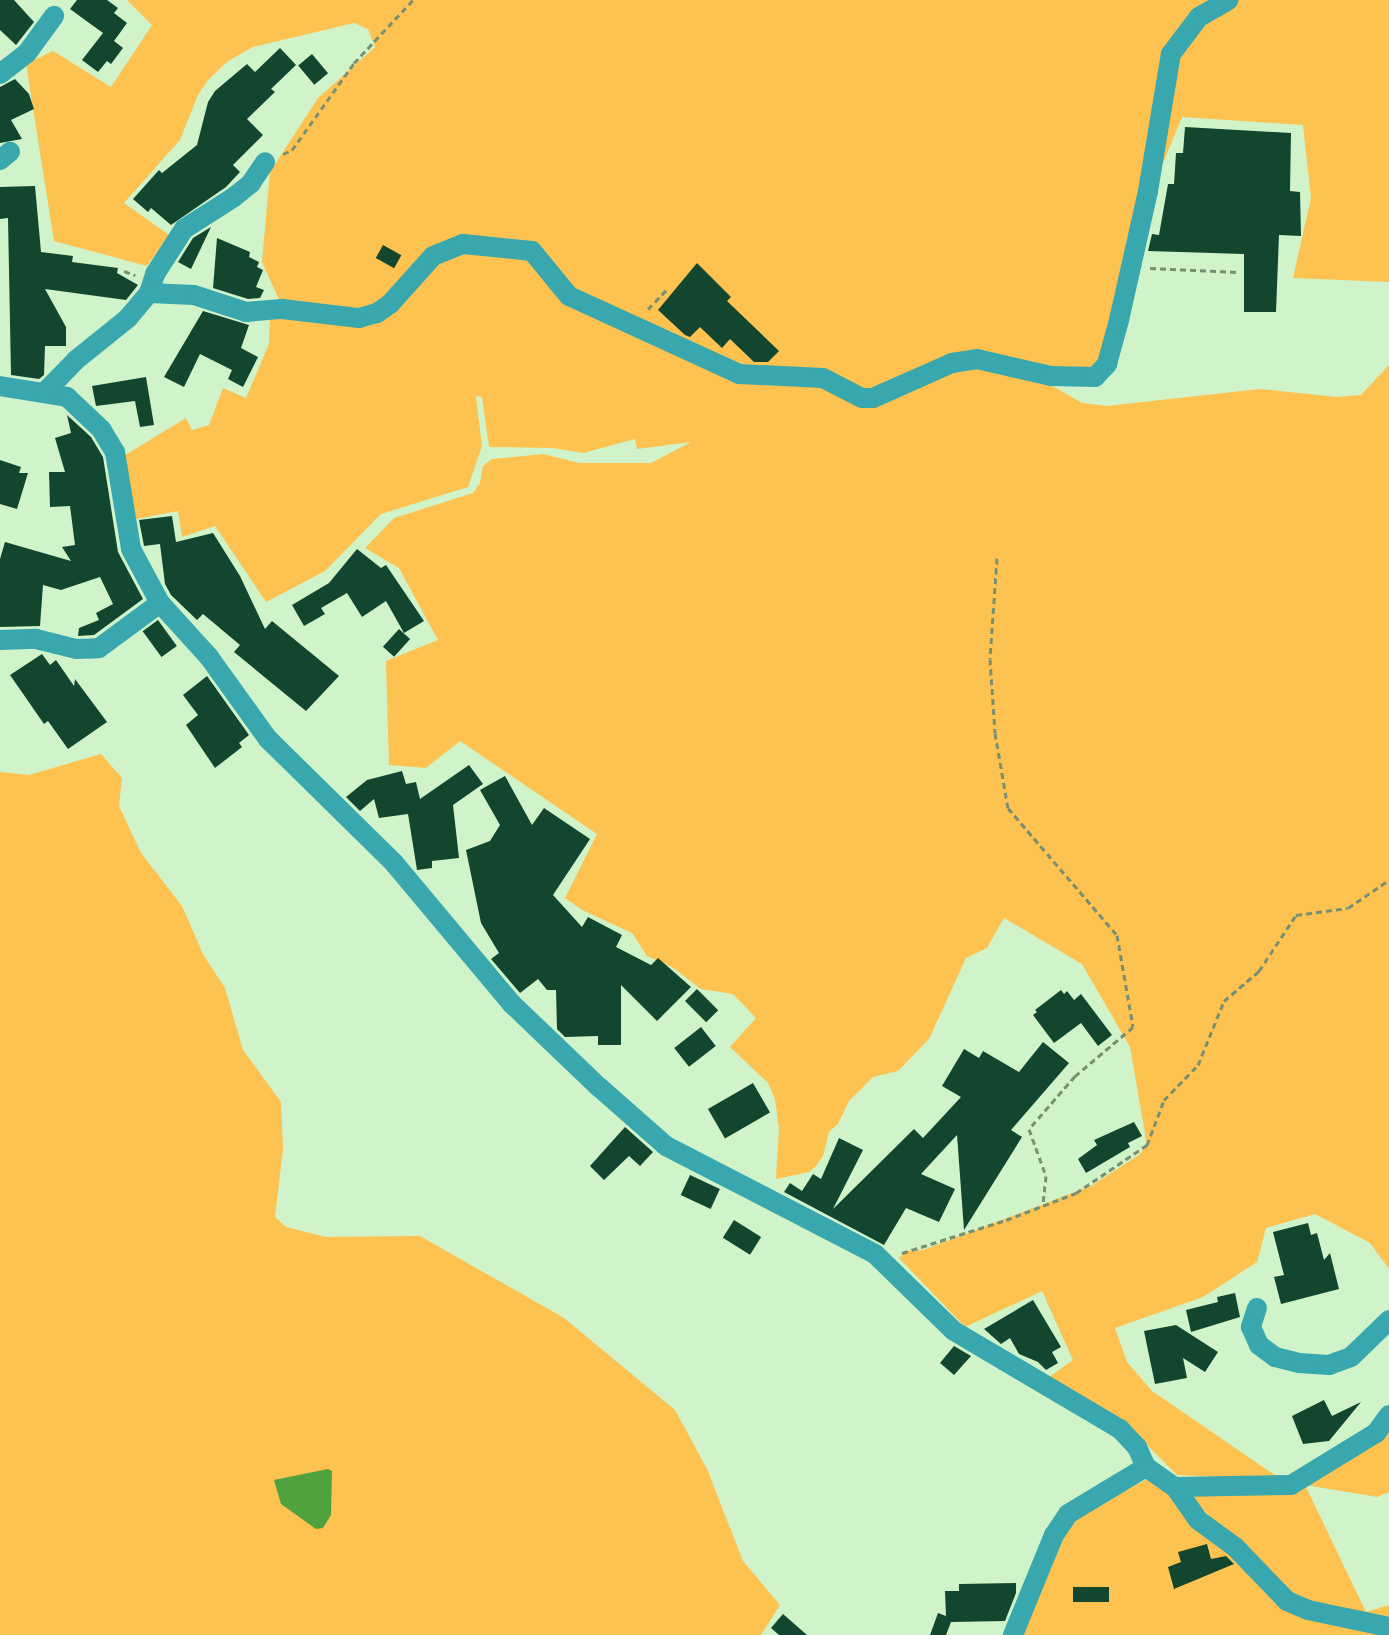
<!DOCTYPE html>
<html>
<head>
<meta charset="utf-8">
<style>
  body { margin:0 }
  #map { position:relative; width:1389px; height:1635px; overflow:hidden; background:#d0f3c9; font-family:"Exo 2",sans-serif }
  div>[style] { position:absolute }
  [style*='--x'] { left:calc(var(--x)*1px); top:calc(var(--y)*1px); width:calc(var(--w)*1px); rotate:calc(var(--a)*1deg) }
  .green>* { inset:0; background:#fec250 }
  .water>* { inset:0; background:#50a23e }
  .building>* { inset:0; background:#13462f; transform-origin:0 0 }
  .path>* { height:3px; margin-top:-1.5px; transform-origin:0; background:repeating-linear-gradient(90deg,#779073 0 6px,transparent 0 10px) }
  .street>* { height:20px; margin:-10px; padding:0 10px; transform-origin:10px; border-radius:10px; background:#38a8ae }
  span { translate:-50% -50%; white-space:nowrap; text-align:center; line-height:1.15; -webkit-text-stroke:8px #d0f3c9; paint-order:stroke }
</style>
</head>
<body>
<div id="map">
  <div class="green">
    <i style="clip-path:polygon(127px 0,1215px 0,1177px 30px,1159px 66px,1153px 136px,1103px 358px,1089px 373px,1004px 358px,873px 393px,758px 373px,569px 291px,538px 251px,463px 239px,368px 311px,281px 304px,262px 262px,270px 172px,318px 98px,375px 47px,368px 29px,354px 23px,253px 47px,228px 61px,208px 80px,198px 95px,180px 140px,124px 203px,169px 235px,147px 266px,54px 241px,26px 64px,53px 51px,111px 87px,152px 25px)"></i>
    <i style="clip-path:polygon(1237px 0,1389px 0,1389px 282px,1293px 278px,1311px 198px,1303px 125px,1182px 117px,1159px 173px,1166px 103px,1186px 39px)"></i>
    <i style="clip-path:polygon(463px 250px,529px 261px,687px 354px,822px 384px,862px 403px,963px 366px,1042px 380px,1082px 403px,1107px 406px,1260px 389px,1337px 397px,1361px 395px,1389px 365px,1389px 1269px,1370px 1243px,1315px 1214px,1266px 1228px,1257px 1262px,1203px 1297px,1115px 1328px,1127px 1362px,1152px 1391px,1282px 1480px,1177px 1475px,1127px 1425px,1048px 1378px,1073px 1360px,1042px 1291px,965px 1327px,899px 1258px,906px 1251px,923px 1250px,1091px 1186px,1139px 1155px,1147px 1145px,1130px 1047px,1082px 964px,1004px 918px,987px 948px,966px 958px,929px 1039px,898px 1071px,873px 1077px,849px 1101px,838px 1124px,829px 1132px,823px 1156px,816px 1166px,809px 1172px,776px 1179px,779px 1129px,775px 1099px,768px 1083px,730px 1047px,756px 1018px,733px 994px,701px 989px,672px 967px,647px 956px,632px 933px,582px 910px,565px 898px,597px 834px,460px 741px,426px 768px,389px 765px,386px 661px,438px 640px,399px 568px,365px 548px,394px 518px,473px 493px,480px 483px,483px 466px,492px 459px,543px 454px,579px 463px,651px 463px,691px 442px,637px 449px,635px 439px,583px 453px,553px 448px,489px 447px,482px 397px,476px 396px,482px 446px,468px 487px,381px 514px,325px 571px,266px 602px,215px 526px,182px 537px,178px 511px,131px 520px,122px 457px,186px 418px,192px 430px,209px 425px,223px 388px,246px 398px,269px 344px,270px 318px,346px 324px,422px 271px)"></i>
    <i style="clip-path:polygon(101px 754px,122px 778px,119px 806px,141px 853px,182px 906px,204px 956px,225px 988px,243px 1050px,281px 1102px,283px 1149px,275px 1217px,286px 1227px,326px 1237px,420px 1236px,564px 1318px,675px 1410px,707px 1469px,743px 1561px,780px 1605px,761px 1635px,0 1635px,0 772px,29px 775px)"></i>
    <i style="clip-path:polygon(1389px 1427px,1389px 1492px,1377px 1497px,1305px 1485px,1366px 1612px,1389px 1605px,1389px 1623px,1297px 1602px,1186px 1493px,1277px 1495px)"></i>
    <i style="clip-path:polygon(1149px 1478px,1166px 1487px,1278px 1600px,1389px 1635px,1017px 1635px,1069px 1521px)"></i>
  </div>
  <div class="water">
    <i style="clip-path:polygon(328px 1469px,332px 1471px,331px 1515px,323px 1528px,316px 1529px,281px 1504px,274px 1480px)"></i>
  </div>
  <div class="building">
    <i style="clip-path:polygon(0 0,14px 0,34px 22px,16px 45px,0 30px)"></i>
    <i style="clip-path:polygon(77px 0,107px 0,118px 8px,114px 13px,127px 23px,114px 41px,123px 48px,111px 64px,107px 61px,98px 72px,82px 60px,103px 33px,70px 9px)"></i>
    <i style="clip-path:polygon(280px 48px,296px 65px,271px 89px,275px 92px,247px 119px,263px 135px,233px 165px,240px 172px,226px 187px,171px 225px,151px 208px,148px 212px,133px 199px,159px 170px,162px 173px,197px 145px,208px 102px,215px 91px,247px 64px,255px 72px)"></i>
    <i style="left:312px;top:54px;width:25px;height:18px;rotate:50deg"></i>
    <i style="clip-path:polygon(15px 79px,29px 94px,34px 109px,11px 120px,22px 139px,0 143px,0 87px)"></i>
    <i style="clip-path:polygon(1185px 127px,1291px 133px,1290px 191px,1300px 192px,1301px 236px,1279px 235px,1276px 312px,1244px 312px,1244px 254px,1148px 251px,1152px 234px,1159px 235px,1168px 184px,1174px 184px,1176px 153px,1183px 153px)"></i>
    <i style="clip-path:polygon(35px 186px,41px 252px,73px 256px,72px 262px,118px 268px,117px 273px,138px 285px,126px 300px,45px 289px,66px 327px,66px 346px,45px 346px,44px 375px,39px 379px,11px 375px,8px 218px,0 219px,0 187px)"></i>
    <i style="clip-path:polygon(211px 227px,191px 269px,178px 262px,193px 238px)"></i>
    <i style="clip-path:polygon(217px 238px,250px 252px,249px 257px,259px 262px,257px 267px,263px 270px,256px 287px,264px 290px,260px 298px,248px 299px,213px 288px)"></i>
    <i style="left:383px;top:245px;width:21px;height:15px;rotate:29deg"></i>
    <i style="clip-path:polygon(697px 263px,731px 297px,727px 301px,779px 351px,768px 362px,754px 362px,730px 339px,722px 348px,700px 327px,690px 337px,685px 335px,658px 310px)"></i>
    <i style="clip-path:polygon(203px 311px,249px 325px,241px 348px,258px 357px,243px 387px,228px 379px,232px 370px,200px 354px,184px 387px,164px 377px)"></i>
    <i style="clip-path:polygon(146px 377px,154px 425px,140px 427px,135px 401px,96px 406px,92px 386px)"></i>
    <i style="clip-path:polygon(67px 415px,91px 437px,103px 457px,118px 552px,143px 599px,94px 635px,78px 636px,79px 628px,99px 620px,96px 613px,113px 604px,100px 577px,61px 590px,43px 585px,40px 626px,0 627px,0 559px,5px 542px,71px 561px,62px 547px,75px 545px,70px 506px,50px 507px,49px 472px,65px 472px,55px 438px,71px 433px)"></i>
    <i style="clip-path:polygon(0 460px,21px 467px,19px 473px,28px 473px,17px 509px,0 504px)"></i>
    <i style="clip-path:polygon(172px 516px,176px 542px,213px 533px,240px 576px,265px 629px,272px 621px,339px 676px,306px 711px,234px 652px,240px 645px,203px 614px,197px 620px,171px 595px,165px 584px,160px 544px,144px 546px,139px 520px)"></i>
    <i style="clip-path:polygon(357px 549px,381px 568px,386px 565px,424px 621px,404px 633px,386px 601px,362px 617px,347px 593px,321px 608px,325px 614px,304px 626px,292px 605px,329px 583px)"></i>
    <i style="left:158px;top:620px;width:32px;height:19px;rotate:54deg"></i>
    <i style="left:399px;top:629px;width:15px;height:24px;rotate:42deg"></i>
    <i style="clip-path:polygon(42px 654px,50px 665px,56px 660px,74px 686px,75px 679px,107px 722px,68px 749px,48px 721px,44px 724px,10px 675px)"></i>
    <i style="clip-path:polygon(207px 676px,249px 735px,239px 743px,242px 747px,215px 768px,186px 725px,198px 715px,183px 695px)"></i>
    <i style="clip-path:polygon(469px 765px,483px 784px,453px 805px,459px 858px,432px 861px,432px 868px,417px 870px,408px 814px,379px 818px,374px 799px,360px 811px,346px 797px,367px 780px,402px 771px,406px 784px,416px 782px,420px 799px)"></i>
    <i style="clip-path:polygon(505px 776px,532px 825px,544px 808px,590px 839px,553px 895px,582px 927px,588px 917px,622px 935px,616px 947px,651px 965px,658px 958px,691px 987px,657px 1021px,621px 985px,621px 1045px,598px 1045px,598px 1036px,565px 1037px,557px 1029px,556px 990px,547px 990px,538px 979px,520px 993px,491px 959px,499px 953px,481px 923px,466px 850px,490px 841px,500px 825px,480px 790px)"></i>
    <i style="left:697px;top:989px;width:30px;height:17px;rotate:45deg"></i>
    <i style="clip-path:polygon(1061px 990px,1064px 994px,1067px 991px,1074px 1000px,1081px 994px,1112px 1035px,1098px 1046px,1081px 1023px,1054px 1043px,1033px 1015px,1037px 1012px,1035px 1010px)"></i>
    <i style="left:701px;top:1027px;width:24px;height:34px;rotate:52deg"></i>
    <i style="clip-path:polygon(1043px 1042px,1069px 1063px,1011px 1130px,1022px 1137px,964px 1230px,957px 1135px,921px 1174px,955px 1189px,939px 1222px,906px 1208px,884px 1245px,784px 1192px,790px 1183px,802px 1191px,813px 1174px,821px 1179px,839px 1138px,863px 1150px,833px 1209px,914px 1129px,923px 1138px,961px 1097px,942px 1086px,964px 1049px,979px 1058px,983px 1051px,1019px 1072px)"></i>
    <i style="left:753px;top:1083px;width:34px;height:52px;rotate:60deg"></i>
    <i style="clip-path:polygon(1134px 1122px,1142px 1136px,1128px 1143px,1130px 1147px,1086px 1173px,1078px 1159px,1097px 1145px,1094px 1140px)"></i>
    <i style="clip-path:polygon(625px 1127px,653px 1152px,640px 1166px,629px 1156px,604px 1180px,590px 1166px)"></i>
    <i style="left:690px;top:1175px;width:33px;height:22px;rotate:25deg"></i>
    <i style="left:734px;top:1220px;width:32px;height:21px;rotate:32deg"></i>
    <i style="clip-path:polygon(1308px 1223px,1311px 1235px,1317px 1233px,1324px 1260px,1330px 1253px,1339px 1289px,1281px 1304px,1274px 1277px,1284px 1275px,1273px 1232px)"></i>
    <i style="clip-path:polygon(1235px 1293px,1240px 1317px,1191px 1332px,1186px 1310px,1218px 1302px,1217px 1297px)"></i>
    <i style="clip-path:polygon(1033px 1300px,1061px 1347px,1052px 1352px,1058px 1363px,1046px 1370px,1038px 1362px,1019px 1354px,1010px 1338px,1001px 1344px,984px 1329px)"></i>
    <i style="clip-path:polygon(1176px 1325px,1218px 1352px,1205px 1372px,1183px 1358px,1187px 1378px,1155px 1384px,1144px 1331px)"></i>
    <i style="clip-path:polygon(954px 1346px,971px 1356px,954px 1375px,940px 1363px)"></i>
    <i style="clip-path:polygon(1324px 1400px,1332px 1416px,1361px 1402px,1329px 1441px,1303px 1444px,1292px 1416px)"></i>
    <i style="clip-path:polygon(1207px 1544px,1211px 1559px,1226px 1556px,1234px 1564px,1174px 1589px,1168px 1567px,1181px 1562px,1178px 1552px)"></i>
    <i style="clip-path:polygon(1016px 1583px,1016px 1593px,1005px 1621px,951px 1622px,946px 1635px,930px 1635px,938px 1613px,946px 1616px,945px 1591px,959px 1591px,959px 1584px)"></i>
    <i style="left:1073px;top:1587px;width:36px;height:15px"></i>
    <i style="clip-path:polygon(783px 1614px,807px 1635px,779px 1635px,771px 1628px)"></i>
  </div>
  <div class="path">
    <i style="--x:283;--y:154;--w:10;--a:-24"></i>
    <i style="--x:292;--y:150;--w:107;--a:-54.5"></i>
    <i style="--x:354;--y:63;--w:86;--a:-46.9"></i>
    <i style="--x:1150;--y:268;--w:88;--a:2.6"></i>
    <i style="--x:124;--y:271;--w:12;--a:20"></i>
    <i style="--x:648;--y:309;--w:28;--a:-46"></i>
    <i style="--x:997;--y:558;--w:101;--a:94"></i>
    <i style="--x:990;--y:659;--w:74;--a:86.1"></i>
    <i style="--x:995;--y:733;--w:76;--a:80.2"></i>
    <i style="--x:1008;--y:808;--w:167;--a:49.4"></i>
    <i style="--x:1117;--y:935;--w:93;--a:80.1"></i>
    <i style="--x:1133;--y:1027;--w:76;--a:139.8"></i>
    <i style="--x:1075;--y:1076;--w:70;--a:131"></i>
    <i style="--x:1029;--y:1129;--w:50;--a:70.1"></i>
    <i style="--x:1046;--y:1176;--w:29;--a:96"></i>
    <i style="--x:902;--y:1253;--w:109;--a:-17.6"></i>
    <i style="--x:1006;--y:1220;--w:75;--a:-21.1"></i>
    <i style="--x:1076;--y:1193;--w:86;--a:-34.1"></i>
    <i style="--x:1147;--y:1145;--w:48;--a:-69.3"></i>
    <i style="--x:1164;--y:1100;--w:49;--a:-45.8"></i>
    <i style="--x:1198;--y:1065;--w:69;--a:-67.9"></i>
    <i style="--x:1224;--y:1001;--w:46;--a:-40.6"></i>
    <i style="--x:1259;--y:971;--w:67;--a:-56.5"></i>
    <i style="--x:1296;--y:915;--w:52;--a:-7.7"></i>
    <i style="--x:1348;--y:908;--w:50;--a:-34.3"></i>
  </div>
  <div class="street">
    <i style="--x:0;--y:74;--w:34;--a:-38"></i>
    <i style="--x:27;--y:53;--w:46;--a:-53.9"></i>
    <i style="--x:0;--y:160;--w:13;--a:-39"></i>
    <i style="--x:149;--y:293;--w:20;--a:-72"></i>
    <i style="--x:155;--y:274;--w:54;--a:-57.2"></i>
    <i style="--x:184;--y:229;--w:59;--a:-32.6"></i>
    <i style="--x:234;--y:197;--w:22;--a:-39"></i>
    <i style="--x:251;--y:183;--w:25;--a:-56"></i>
    <i style="--x:0;--y:386;--w:68;--a:9.3"></i>
    <i style="--x:67;--y:397;--w:47;--a:43.3"></i>
    <i style="--x:101;--y:429;--w:27;--a:59"></i>
    <i style="--x:115;--y:452;--w:98;--a:80.6"></i>
    <i style="--x:131;--y:549;--w:61;--a:61.8"></i>
    <i style="--x:160;--y:603;--w:73;--a:47.8"></i>
    <i style="--x:209;--y:657;--w:101;--a:54.3"></i>
    <i style="--x:268;--y:739;--w:177;--a:44.5"></i>
    <i style="--x:394;--y:863;--w:184;--a:50.1"></i>
    <i style="--x:512;--y:1004;--w:120;--a:43.7"></i>
    <i style="--x:599;--y:1087;--w:89;--a:41.4"></i>
    <i style="--x:666;--y:1146;--w:235;--a:27.3"></i>
    <i style="--x:875;--y:1254;--w:110;--a:44.3"></i>
    <i style="--x:954;--y:1331;--w:193;--a:30.6"></i>
    <i style="--x:1120;--y:1429;--w:25;--a:47"></i>
    <i style="--x:1137;--y:1447;--w:22;--a:66"></i>
    <i style="--x:1146;--y:1467;--w:35;--a:35"></i>
    <i style="--x:1175;--y:1487;--w:40;--a:55.1"></i>
    <i style="--x:1198;--y:1520;--w:46;--a:36.1"></i>
    <i style="--x:1235;--y:1547;--w:75;--a:46.1"></i>
    <i style="--x:1287;--y:1601;--w:23;--a:23"></i>
    <i style="--x:1308;--y:1610;--w:83;--a:11.9"></i>
    <i style="--x:46;--y:391;--w:43;--a:-45.9"></i>
    <i style="--x:76;--y:360;--w:67;--a:-38.9"></i>
    <i style="--x:128;--y:318;--w:33;--a:-50"></i>
    <i style="--x:149;--y:293;--w:45;--a:2.5"></i>
    <i style="--x:194;--y:295;--w:55;--a:18.1"></i>
    <i style="--x:246;--y:312;--w:36;--a:-5"></i>
    <i style="--x:282;--y:309;--w:78;--a:6.7"></i>
    <i style="--x:359;--y:318;--w:19;--a:-16"></i>
    <i style="--x:377;--y:313;--w:16;--a:-35"></i>
    <i style="--x:390;--y:304;--w:64;--a:-48.1"></i>
    <i style="--x:433;--y:256;--w:32;--a:-22"></i>
    <i style="--x:463;--y:244;--w:69;--a:5.8"></i>
    <i style="--x:532;--y:251;--w:58;--a:50.6"></i>
    <i style="--x:569;--y:296;--w:187;--a:24.6"></i>
    <i style="--x:739;--y:374;--w:84;--a:2.7"></i>
    <i style="--x:823;--y:378;--w:44;--a:27.1"></i>
    <i style="--x:862;--y:398;--w:11;--a:0"></i>
    <i style="--x:873;--y:398;--w:86;--a:-23.9"></i>
    <i style="--x:952;--y:363;--w:25;--a:-9"></i>
    <i style="--x:977;--y:359;--w:76;--a:12.9"></i>
    <i style="--x:1051;--y:376;--w:44;--a:1.3"></i>
    <i style="--x:1095;--y:377;--w:18;--a:-47"></i>
    <i style="--x:1107;--y:364;--w:46;--a:-74.7"></i>
    <i style="--x:1119;--y:320;--w:132;--a:-77.3"></i>
    <i style="--x:1148;--y:191;--w:139;--a:-80.5"></i>
    <i style="--x:1171;--y:54;--w:46;--a:-52.9"></i>
    <i style="--x:1199;--y:17;--w:34;--a:-30"></i>
    <i style="--x:0;--y:640;--w:36;--a:-2"></i>
    <i style="--x:36;--y:639;--w:41;--a:14"></i>
    <i style="--x:76;--y:649;--w:23;--a:-2"></i>
    <i style="--x:99;--y:648;--w:76;--a:-36.4"></i>
    <i style="--x:1257;--y:1308;--w:20;--a:108"></i>
    <i style="--x:1251;--y:1327;--w:20;--a:66"></i>
    <i style="--x:1259;--y:1345;--w:20;--a:37"></i>
    <i style="--x:1275;--y:1357;--w:25;--a:14"></i>
    <i style="--x:1299;--y:1363;--w:30;--a:4"></i>
    <i style="--x:1329;--y:1365;--w:23;--a:-20"></i>
    <i style="--x:1351;--y:1357;--w:53;--a:-44.2"></i>
    <i style="--x:1175;--y:1487;--w:116;--a:-1"></i>
    <i style="--x:1291;--y:1485;--w:100;--a:-31.5"></i>
    <i style="--x:1376;--y:1433;--w:22;--a:-54"></i>
    <i style="--x:1013;--y:1635;--w:108;--a:-67.7"></i>
    <i style="--x:1054;--y:1535;--w:25;--a:-56"></i>
    <i style="--x:1068;--y:1514;--w:91;--a:-31.1"></i>
  </div>
</div>
</body>
</html>
